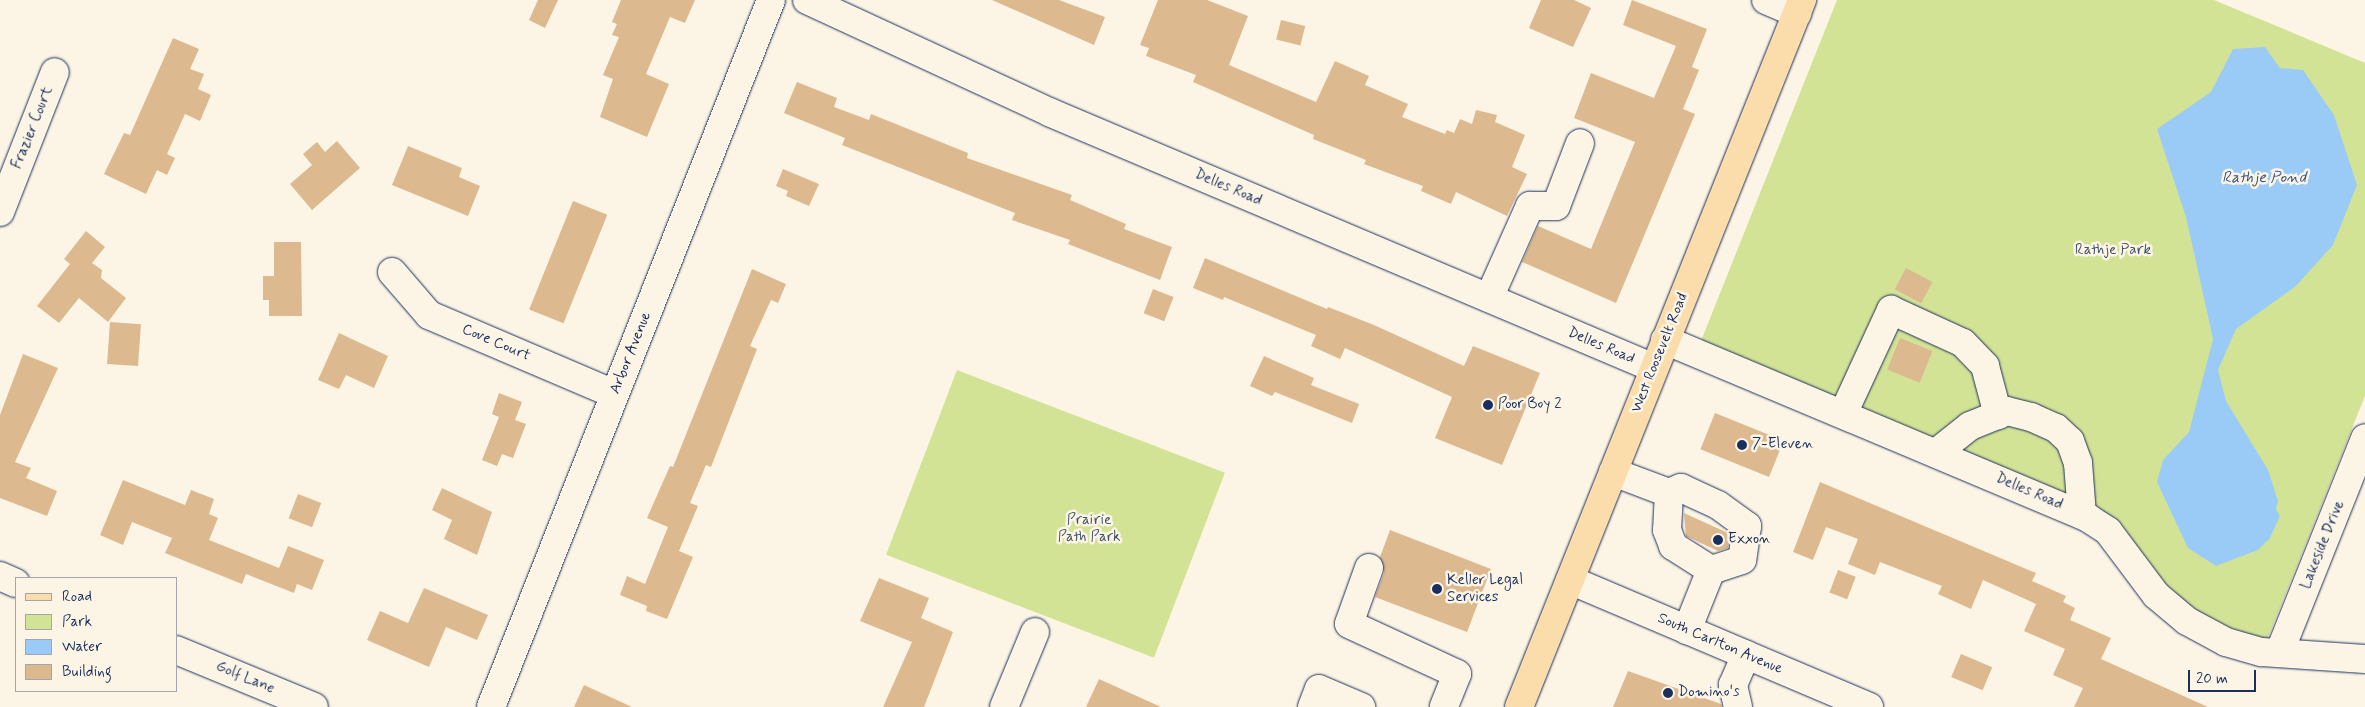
<!DOCTYPE html>
<html>
<head>
<meta charset="utf-8">
<style>
  body { margin:0 }
  #map { position:relative; width:2365px; height:707px; overflow:hidden; background:#fcf5e5; font-family:Mynerve,sans-serif }
  div>[style] { position:absolute }
  [style*='--x'] { left:calc(var(--x)*1px); top:calc(var(--y)*1px); width:calc(var(--w)*1px); rotate:calc(var(--a)*1deg) }
  .green>* { inset:0; background:#d3e396; transform-origin:0 0 }
  .water>* { inset:0; background:#9acbf6 }
  .building>* { inset:0; background:#dcb98e; transform-origin:0 0 }
  .roads { filter:drop-shadow(0 0 1px #1b2f5e) drop-shadow(0 0 1px #1b2f5e) }
  .minor>* { height:28px; margin:-14px; padding:0 14px; transform-origin:14px; border-radius:14px; background:#fcf5e5 }
  .major>* { height:28px; margin:-14px; padding:0 14px; transform-origin:14px; border-radius:14px; background:#faddab }
  .dots>* { width:14px; height:14px; translate:-50% -50%; box-sizing:border-box; border:2px solid #fcf5e5; border-radius:50% }
  span { translate:-50% -50%; white-space:nowrap; text-align:center; line-height:1.15; -webkit-text-stroke:5px #fcf5e5; paint-order:stroke }
  .street-label { font-size:15px; color:#1b2f5e }
  .park-label { font-size:15px; color:#405369 }
  .poi-label { font-size:15px; color:#1b2f5e }
  .left { translate:0 -50%; text-align:left }
  .water-label { font-size:16px; color:#3b5684; font-style:italic }
  .legend { position:absolute; left:15px; top:577px; width:162px; height:115px; box-sizing:border-box; background:#fcf5e5; border:1px solid #a2a6af; margin:0; padding:6px 9px; list-style:none; font-size:15px; color:#1b2f5e }
  .legend li { display:flex; align-items:center; gap:10px; height:25px }
  .legend b { width:25px; border:1px solid #a2a6af }
  .scale { position:absolute; left:2188px; top:670px; width:68px; height:22px; box-sizing:border-box; border:2px solid #1b2f5e; border-top:0; padding-left:6px; font-size:15px; line-height:18px; white-space:nowrap; color:#1b2f5e; -webkit-text-stroke:4px #fcf5e5; paint-order:stroke }
</style>
</head>
<body>
<div id="map">
  <div class="green">
    <i style="clip-path:polygon(1837px 0,2214px 0,2365px 63px,2365px 396px,2262px 652px,2198px 616px,2150px 574px,2108px 521px,1699px 346px)"></i>
    <i style="left:957px;top:370px;width:287px;height:198px;rotate:21deg"></i>
  </div>
  <div class="water">
    <i style="clip-path:polygon(2265px 47px,2280px 68px,2303px 70px,2334px 115px,2357px 185px,2333px 245px,2296px 286px,2236px 329px,2218px 370px,2226px 401px,2268px 470px,2278px 501px,2276px 509px,2280px 516px,2270px 538px,2258px 550px,2216px 566px,2188px 548px,2157px 482px,2163px 460px,2189px 432px,2213px 339px,2186px 217px,2157px 129px,2211px 92px,2233px 49px)"></i>
  </div>
  <div class="building">
    <i style="clip-path:polygon(538px 0,558px 0,545px 28px,529px 20px)"></i>
    <i style="clip-path:polygon(621px 0,695px 0,685px 23px,670px 17px,646px 74px,669px 84px,647px 137px,600px 117px,613px 79px,603px 75px,619px 37px,612px 35px,617px 24px,612px 22px)"></i>
    <i style="clip-path:polygon(992px 0,1059px 0,1105px 17px,1094px 45px)"></i>
    <i style="clip-path:polygon(1158px 0,1207px 0,1248px 16px,1229px 65px,1316px 102px,1335px 61px,1369px 76px,1365px 85px,1408px 104px,1402px 117px,1445px 134px,1447px 130px,1454px 133px,1460px 119px,1472px 124px,1476px 110px,1497px 115px,1495px 122px,1525px 135px,1512px 167px,1527px 174px,1507px 216px,1456px 192px,1451px 204px,1421px 191px,1423px 186px,1364px 164px,1366px 160px,1313px 139px,1314px 135px,1193px 82px,1196px 75px,1146px 56px,1149px 48px,1140px 45px)"></i>
    <i style="clip-path:polygon(1541px 0,1574px 0,1591px 8px,1573px 47px,1529px 28px)"></i>
    <i style="clip-path:polygon(1632px 0,1707px 29px,1692px 67px,1699px 70px,1683px 109px,1695px 114px,1616px 303px,1522px 262px,1538px 226px,1591px 249px,1635px 142px,1574px 118px,1591px 73px,1654px 98px,1676px 46px,1623px 25px)"></i>
    <i style="left:1281px;top:20px;width:25px;height:20px;rotate:14deg"></i>
    <i style="clip-path:polygon(173px 38px,199px 49px,190px 69px,204px 74px,198px 89px,211px 95px,200px 121px,185px 114px,167px 154px,175px 158px,167px 175px,157px 170px,146px 194px,104px 174px,124px 133px,130px 135px)"></i>
    <i style="clip-path:polygon(797px 82px,837px 98px,834px 107px,869px 120px,871px 114px,968px 153px,967px 158px,1072px 195px,1070px 200px,1126px 224px,1124px 229px,1172px 247px,1160px 280px,1068px 244px,1070px 240px,1012px 220px,1015px 213px,842px 145px,845px 138px,784px 113px)"></i>
    <i style="clip-path:polygon(337px 141px,360px 168px,312px 210px,290px 184px,312px 165px,303px 154px,317px 142px,325px 152px)"></i>
    <i style="clip-path:polygon(408px 146px,462px 168px,459px 177px,480px 186px,468px 216px,392px 185px)"></i>
    <i style="clip-path:polygon(783px 169px,819px 184px,809px 206px,786px 196px,788px 191px,776px 186px)"></i>
    <i style="left:573px;top:201px;width:37px;height:117px;rotate:22deg"></i>
    <i style="clip-path:polygon(86px 231px,105px 247px,92px 263px,102px 270px,101px 278px,126px 298px,108px 322px,79px 298px,59px 323px,37px 306px,70px 264px,64px 259px)"></i>
    <i style="clip-path:polygon(274px 242px,301px 242px,302px 316px,269px 316px,269px 300px,263px 300px,263px 276px,274px 276px)"></i>
    <i style="clip-path:polygon(1205px 258px,1327px 309px,1328px 307px,1374px 325px,1464px 366px,1473px 346px,1540px 373px,1502px 465px,1435px 438px,1452px 397px,1345px 348px,1340px 359px,1311px 346px,1316px 335px,1224px 297px,1223px 300px,1193px 288px)"></i>
    <i style="left:1906px;top:268px;width:30px;height:24px;rotate:28deg"></i>
    <i style="clip-path:polygon(752px 269px,786px 284px,778px 303px,771px 300px,750px 346px,757px 349px,711px 467px,706px 465px,690px 503px,698px 506px,679px 551px,693px 557px,667px 619px,646px 611px,647px 606px,620px 595px,627px 576px,645px 584px,668px 527px,647px 518px,670px 466px,673px 467px)"></i>
    <i style="left:1153px;top:289px;width:22px;height:26px;rotate:21deg"></i>
    <i style="left:110px;top:322px;width:31px;height:42px;rotate:4deg"></i>
    <i style="clip-path:polygon(339px 333px,388px 356px,374px 388px,346px 375px,339px 389px,318px 380px)"></i>
    <i style="left:1900px;top:338px;width:35px;height:34px;rotate:22deg"></i>
    <i style="clip-path:polygon(23px 354px,58px 368px,15px 462px,31px 468px,26px 478px,57px 491px,47px 516px,0 498px,0 415px)"></i>
    <i style="clip-path:polygon(1264px 356px,1314px 378px,1311px 385px,1359px 404px,1352px 423px,1275px 392px,1272px 396px,1250px 386px)"></i>
    <i style="clip-path:polygon(499px 393px,522px 402px,515px 420px,526px 424px,513px 458px,502px 454px,497px 466px,482px 460px,499px 417px,492px 414px)"></i>
    <i style="left:1715px;top:413px;width:74px;height:39px;rotate:22deg"></i>
    <i style="clip-path:polygon(123px 480px,185px 505px,191px 490px,214px 499px,209px 514px,218px 518px,209px 540px,279px 568px,288px 546px,324px 560px,312px 590px,297px 584px,294px 593px,246px 574px,242px 584px,165px 553px,172px 538px,132px 522px,123px 545px,100px 535px)"></i>
    <i style="clip-path:polygon(1820px 482px,2036px 573px,2032px 581px,2066px 596px,2063px 602px,2075px 608px,2070px 620px,2111px 638px,2101px 659px,2208px 707px,2074px 707px,2083px 688px,2053px 675px,2065px 649px,2024px 631px,2036px 604px,1983px 580px,1971px 609px,1938px 594px,1942px 586px,1880px 562px,1875px 575px,1848px 564px,1858px 539px,1826px 527px,1813px 560px,1793px 552px)"></i>
    <i style="clip-path:polygon(442px 488px,492px 512px,477px 555px,444px 539px,452px 520px,432px 510px)"></i>
    <i style="left:298px;top:494px;width:25px;height:26px;rotate:21deg"></i>
    <i style="clip-path:polygon(1684px 513px,1730px 534px,1728px 548px,1718px 551px,1686px 536px)"></i>
    <i style="clip-path:polygon(1390px 530px,1491px 569px,1467px 632px,1375px 597px,1384px 573px,1380px 557px)"></i>
    <i style="left:1838px;top:570px;width:19px;height:24px;rotate:21deg"></i>
    <i style="clip-path:polygon(879px 578px,929px 598px,921px 618px,953px 632px,924px 707px,883px 707px,912px 642px,860px 621px)"></i>
    <i style="clip-path:polygon(424px 588px,488px 615px,477px 640px,446px 627px,429px 667px,367px 640px,380px 611px,408px 623px)"></i>
    <i style="left:1961px;top:654px;width:34px;height:25px;rotate:23deg"></i>
    <i style="clip-path:polygon(1628px 671px,1721px 704px,1722px 707px,1613px 707px)"></i>
    <i style="clip-path:polygon(1099px 679px,1161px 707px,1086px 707px)"></i>
    <i style="clip-path:polygon(584px 685px,632px 707px,574px 707px)"></i>
  </div>
  <div class="roads">
    <div class="minor">
      <i style="--x:807;--y:0;--w:267;--a:24.8"></i>
      <i style="--x:1049;--y:112;--w:657;--a:22.94"></i>
      <i style="--x:1766;--y:0;--w:34;--a:23"></i>
      <i style="--x:0;--y:212;--w:150;--a:-68.6"></i>
      <i style="--x:392;--y:272;--w:57;--a:49.3"></i>
      <i style="--x:429;--y:315;--w:201;--a:23.1"></i>
      <i style="--x:1489;--y:298;--w:101;--a:-66"></i>
      <i style="--x:1530;--y:206;--w:26;--a:0"></i>
      <i style="--x:1556;--y:206;--w:67;--a:-69.1"></i>
      <i style="--x:1665;--y:340;--w:459;--a:22.8"></i>
      <i style="--x:2088;--y:518;--w:24;--a:33"></i>
      <i style="--x:2108;--y:531;--w:80;--a:53.1"></i>
      <i style="--x:2156;--y:595;--w:40;--a:40"></i>
      <i style="--x:2187;--y:621;--w:44;--a:28.3"></i>
      <i style="--x:2226;--y:642;--w:37;--a:16"></i>
      <i style="--x:2262;--y:652;--w:103;--a:3.9"></i>
      <i style="--x:1843;--y:414;--w:115;--a:-65.2"></i>
      <i style="--x:1891;--y:310;--w:79;--a:24.6"></i>
      <i style="--x:1963;--y:343;--w:32;--a:46"></i>
      <i style="--x:1985;--y:366;--w:51;--a:75.1"></i>
      <i style="--x:1936;--y:453;--w:43;--a:-38.5"></i>
      <i style="--x:1970;--y:426;--w:40;--a:-22"></i>
      <i style="--x:2007;--y:411;--w:25;--a:14"></i>
      <i style="--x:2031;--y:417;--w:27;--a:24"></i>
      <i style="--x:2056;--y:428;--w:19;--a:43"></i>
      <i style="--x:2070;--y:441;--w:23;--a:70"></i>
      <i style="--x:2078;--y:463;--w:52;--a:85.6"></i>
      <i style="--x:1613;--y:472;--w:60;--a:20.6"></i>
      <i style="--x:1669;--y:493;--w:37;--a:93"></i>
      <i style="--x:1667;--y:530;--w:17;--a:69"></i>
      <i style="--x:1673;--y:546;--w:45;--a:32.3"></i>
      <i style="--x:1711;--y:570;--w:65;--a:111.8"></i>
      <i style="--x:1669;--y:493;--w:13;--a:-23"></i>
      <i style="--x:1681;--y:488;--w:41;--a:24.7"></i>
      <i style="--x:1718;--y:505;--w:36;--a:36"></i>
      <i style="--x:1747;--y:526;--w:34;--a:98"></i>
      <i style="--x:1742;--y:560;--w:33;--a:162"></i>
      <i style="--x:1369;--y:568;--w:59;--a:109.7"></i>
      <i style="--x:1349;--y:624;--w:119;--a:24.8"></i>
      <i style="--x:1457;--y:674;--w:35;--a:112"></i>
      <i style="--x:0;--y:576;--w:17;--a:24"></i>
      <i style="--x:1570;--y:580;--w:325;--a:23"></i>
      <i style="--x:176;--y:650;--w:149;--a:22.4"></i>
      <i style="--x:2280;--y:651;--w:229;--a:-68.2"></i>
      <i style="--x:491;--y:707;--w:760;--a:-68.39"></i>
      <i style="--x:1004;--y:707;--w:81;--a:-67.5"></i>
      <i style="--x:1312;--y:707;--w:19;--a:-69"></i>
      <i style="--x:1319;--y:689;--w:46;--a:23.2"></i>
      <i style="--x:1738;--y:707;--w:23;--a:-103"></i>
      <i style="--x:1733;--y:685;--w:33;--a:-67"></i>
    </div>
    <div class="major">
      <i style="--x:1519;--y:707;--w:762;--a:-68.18"></i>
    </div>
  </div>
  <div class="dots">
    <i style="left:1488px;top:405px;background:#1b2f5e"></i>
    <i style="left:1742px;top:445px;background:#1b2f5e"></i>
    <i style="left:1718px;top:540px;background:#1b2f5e"></i>
    <i style="left:1437px;top:589px;background:#1b2f5e"></i>
    <i style="left:1668px;top:693px;background:#1b2f5e"></i>
  </div>
  <div class="street-label">
    <span style="left:33px;top:128px;rotate:-68deg">Frazier Court</span>
    <span style="left:1228px;top:188px;rotate:23deg">Delles Road</span>
    <span style="left:496px;top:343px;rotate:23deg">Cove Court</span>
    <span style="left:1601px;top:346px;rotate:23deg">Delles Road</span>
    <span style="left:631px;top:353px;rotate:-68deg">Arbor Avenue</span>
    <span style="left:1660px;top:353px;rotate:-68deg">West Roosevelt Road</span>
    <span style="left:2029px;top:492px;rotate:23deg">Delles Road</span>
    <span style="left:2323px;top:545px;rotate:-68deg">Lakeside Drive</span>
    <span style="left:1720px;top:644px;rotate:23deg">South Carlton Avenue</span>
    <span style="left:245px;top:678px;rotate:23deg">Golf Lane</span>
  </div>
  <div class="park-label">
    <span style="left:2113px;top:251px">Rathje Park</span>
    <span style="left:1089px;top:529px">Prairie<br>Path Park</span>
  </div>
  <div class="poi-label">
    <span class="left" style="left:1498px;top:405px">Poor Boy 2</span>
    <span class="left" style="left:1752px;top:445px">7-Eleven</span>
    <span class="left" style="left:1728px;top:540px">Exxon</span>
    <span class="left" style="left:1447px;top:589px">Keller Legal<br>Services</span>
    <span class="left" style="left:1678px;top:693px">Domino's</span>
  </div>
  <div class="water-label">
    <span style="left:2264px;top:178px">Rathje Pond</span>
  </div>
  <ul class="legend">
  <li><b style="height:6px;background:#faddab"></b>Road</li>
  <li><b style="height:14px;background:#d3e396"></b>Park</li>
  <li><b style="height:14px;background:#9acbf6"></b>Water</li>
  <li><b style="height:14px;background:#dcb98e"></b>Building</li>
  </ul>
  <div class="scale">20 m</div>
</div>
</body>
</html>
